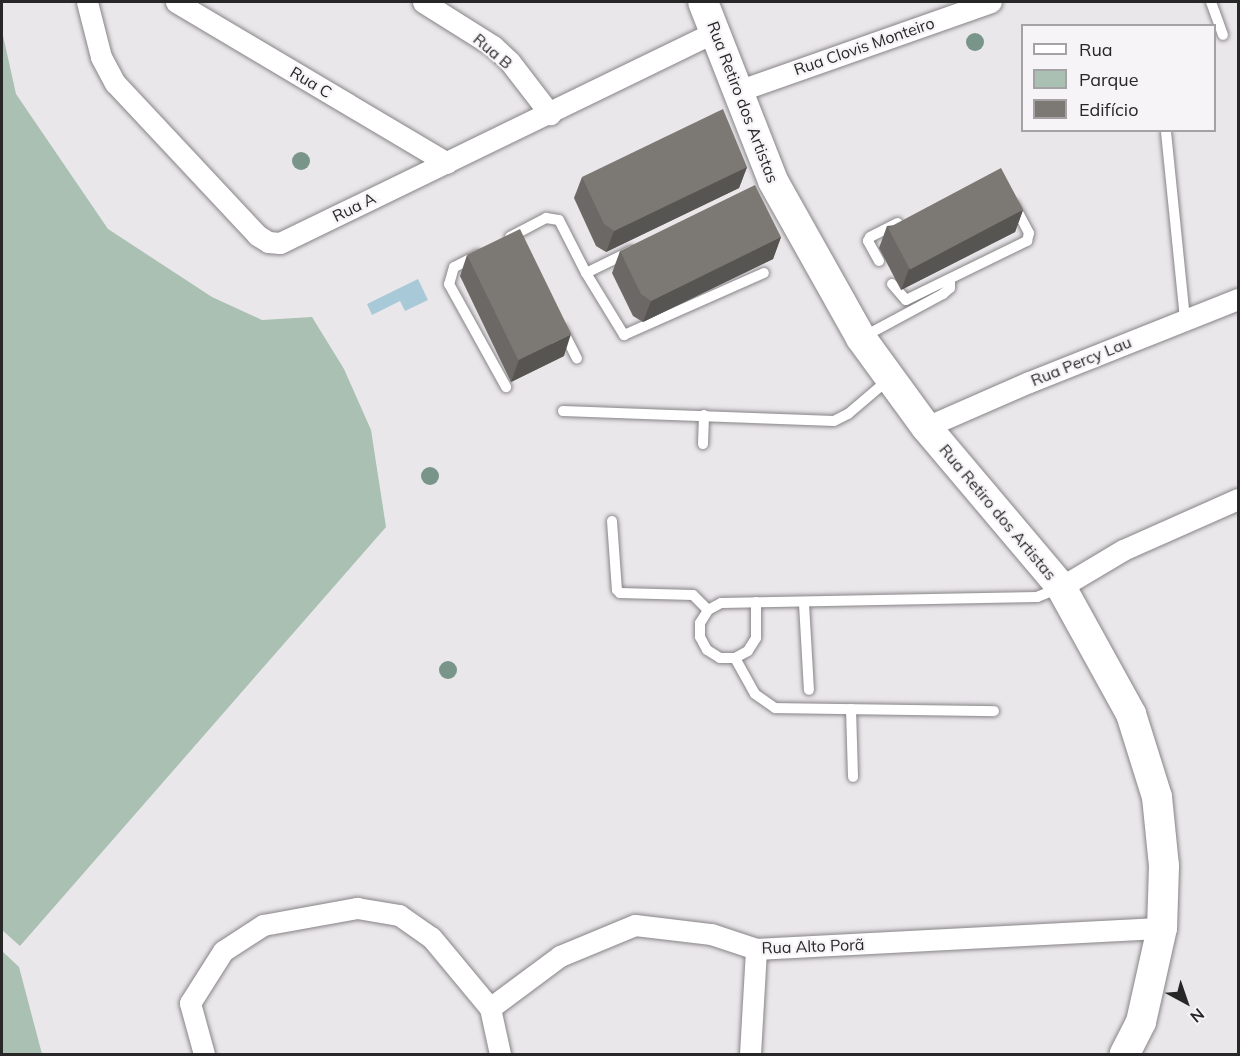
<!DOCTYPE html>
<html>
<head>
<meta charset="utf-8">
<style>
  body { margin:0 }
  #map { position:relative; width:1240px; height:1056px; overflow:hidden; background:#eae7eb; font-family:Mulish,sans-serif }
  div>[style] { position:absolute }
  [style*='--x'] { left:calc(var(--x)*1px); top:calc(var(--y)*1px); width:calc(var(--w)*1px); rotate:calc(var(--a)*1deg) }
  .green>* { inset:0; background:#a9c0b3 }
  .water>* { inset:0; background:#a8c9d7 }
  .roads { filter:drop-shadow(0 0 2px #878487) drop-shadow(0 0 2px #878487) }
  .lane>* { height:10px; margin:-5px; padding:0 5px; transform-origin:5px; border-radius:5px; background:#fff }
  .street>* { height:21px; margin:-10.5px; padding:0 10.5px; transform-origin:10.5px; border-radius:10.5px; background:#fff }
  .secondary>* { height:30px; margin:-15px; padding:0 15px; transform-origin:15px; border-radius:15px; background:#fff }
  .trees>* { width:18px; height:18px; margin:-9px; border-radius:50%; background:#79958a }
  .wall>* { inset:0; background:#6b6865 }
  .shaded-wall>* { inset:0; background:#575552 }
  .building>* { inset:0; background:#7c7975; transform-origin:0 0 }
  span { translate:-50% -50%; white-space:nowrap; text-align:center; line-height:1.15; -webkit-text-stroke:4.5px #f7f4f8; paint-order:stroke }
  .street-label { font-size:16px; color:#282728 }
  .frame { position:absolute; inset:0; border:3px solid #282728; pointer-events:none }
  .legend { position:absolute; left:1021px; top:24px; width:195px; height:108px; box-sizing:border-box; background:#f7f4f8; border:2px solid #a4a2a5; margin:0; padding:8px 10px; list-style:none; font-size:18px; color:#282728 }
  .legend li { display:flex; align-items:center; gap:12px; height:30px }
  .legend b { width:30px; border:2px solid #a4a2a5 }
  .north { position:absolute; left:1156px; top:972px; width:60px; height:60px; -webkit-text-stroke:4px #f7f4f8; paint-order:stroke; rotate:140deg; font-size:16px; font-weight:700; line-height:24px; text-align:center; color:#282728 }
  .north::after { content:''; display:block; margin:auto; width:21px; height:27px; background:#282728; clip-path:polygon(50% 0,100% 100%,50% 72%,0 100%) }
</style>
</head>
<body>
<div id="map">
  <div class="green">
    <i style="clip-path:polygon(2px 31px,16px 94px,108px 229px,212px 297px,262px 320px,312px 317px,344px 369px,371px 430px,386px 527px,20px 946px,2px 930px)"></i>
    <i style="clip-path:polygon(2px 951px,19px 967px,42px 1054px,2px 1054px)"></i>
  </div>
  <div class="water">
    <i style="clip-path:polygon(418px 279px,428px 300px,405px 311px,400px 301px,372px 315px,367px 304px)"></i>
  </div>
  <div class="roads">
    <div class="lane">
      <i style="--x:1211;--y:2;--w:35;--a:70"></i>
      <i style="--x:1166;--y:132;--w:187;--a:84.2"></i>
      <i style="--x:510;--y:237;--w:41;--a:-27.8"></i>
      <i style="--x:546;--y:218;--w:13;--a:9"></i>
      <i style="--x:559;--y:220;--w:59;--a:63"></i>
      <i style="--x:631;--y:251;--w:50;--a:153.9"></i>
      <i style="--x:586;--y:273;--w:73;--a:58.5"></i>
      <i style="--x:624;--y:335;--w:153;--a:-23.9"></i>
      <i style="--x:478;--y:255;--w:27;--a:153"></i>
      <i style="--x:454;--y:267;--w:18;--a:106"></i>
      <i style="--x:449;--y:284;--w:118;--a:61"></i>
      <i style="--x:879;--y:261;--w:23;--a:-119"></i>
      <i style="--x:868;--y:241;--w:4;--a:-63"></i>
      <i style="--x:870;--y:237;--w:31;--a:-27"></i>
      <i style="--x:892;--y:284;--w:21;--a:49"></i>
      <i style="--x:906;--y:300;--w:135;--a:-26"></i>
      <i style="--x:1027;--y:241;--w:8;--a:-76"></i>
      <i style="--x:1029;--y:233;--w:32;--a:-118"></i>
      <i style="--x:562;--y:329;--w:33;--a:63"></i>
      <i style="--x:863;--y:337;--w:91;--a:-28.3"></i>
      <i style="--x:943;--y:294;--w:9;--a:-41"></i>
      <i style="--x:950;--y:288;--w:8;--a:-90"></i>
      <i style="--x:563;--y:411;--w:271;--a:2.1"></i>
      <i style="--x:834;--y:421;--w:16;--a:-27"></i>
      <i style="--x:848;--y:414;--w:54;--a:-40.5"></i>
      <i style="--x:703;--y:444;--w:29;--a:-88"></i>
      <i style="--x:612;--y:521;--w:69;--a:85.9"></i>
      <i style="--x:617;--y:590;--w:4;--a:45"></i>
      <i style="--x:620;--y:593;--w:73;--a:1.6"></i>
      <i style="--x:693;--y:595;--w:21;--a:45"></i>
      <i style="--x:756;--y:602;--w:36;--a:90"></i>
      <i style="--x:756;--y:638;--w:15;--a:122"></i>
      <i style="--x:748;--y:651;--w:15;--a:152"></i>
      <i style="--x:735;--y:658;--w:15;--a:180"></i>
      <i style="--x:720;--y:658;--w:15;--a:-148"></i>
      <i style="--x:707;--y:650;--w:15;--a:-118"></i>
      <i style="--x:700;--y:637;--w:14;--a:-90"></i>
      <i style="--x:700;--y:623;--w:15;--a:-58"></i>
      <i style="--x:708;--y:610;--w:15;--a:-28"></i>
      <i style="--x:721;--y:603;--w:316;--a:-1.1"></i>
      <i style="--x:1037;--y:597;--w:24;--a:-22"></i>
      <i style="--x:804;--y:604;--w:86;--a:86.7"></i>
      <i style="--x:735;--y:658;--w:41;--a:60.9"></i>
      <i style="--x:755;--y:694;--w:24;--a:35"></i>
      <i style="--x:775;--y:708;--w:219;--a:0.8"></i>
      <i style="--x:851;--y:709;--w:68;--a:88.3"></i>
    </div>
    <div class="street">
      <i style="--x:87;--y:2;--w:57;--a:75.7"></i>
      <i style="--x:101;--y:57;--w:30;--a:62"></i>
      <i style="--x:115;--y:83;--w:208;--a:46.9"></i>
      <i style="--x:257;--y:235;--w:13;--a:32"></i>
      <i style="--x:268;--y:242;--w:12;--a:5"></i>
      <i style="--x:280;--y:243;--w:485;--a:-25.9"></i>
      <i style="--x:176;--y:2;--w:315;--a:30.7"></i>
      <i style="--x:423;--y:2;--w:83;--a:32.2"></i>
      <i style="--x:493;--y:46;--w:23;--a:43"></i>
      <i style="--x:510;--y:62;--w:66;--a:52.4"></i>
      <i style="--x:738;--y:91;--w:268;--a:-19.4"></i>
      <i style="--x:926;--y:427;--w:112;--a:-23.6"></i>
      <i style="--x:1029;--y:382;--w:225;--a:-21.7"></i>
      <i style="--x:1061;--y:587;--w:72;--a:-30.8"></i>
      <i style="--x:1123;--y:550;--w:126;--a:-23.9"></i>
      <i style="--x:490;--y:1008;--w:87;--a:-36.6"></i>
      <i style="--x:560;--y:956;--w:81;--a:-22.5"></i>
      <i style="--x:635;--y:925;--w:77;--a:6.8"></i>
      <i style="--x:711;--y:934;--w:47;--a:18.4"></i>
      <i style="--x:756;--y:949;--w:407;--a:-3"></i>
      <i style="--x:204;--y:1054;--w:53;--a:-105.4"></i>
      <i style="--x:190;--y:1003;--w:62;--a:-57.6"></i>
      <i style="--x:223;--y:951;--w:48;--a:-33"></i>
      <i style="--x:263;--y:925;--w:96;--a:-10.3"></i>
      <i style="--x:357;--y:908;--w:43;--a:9.5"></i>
      <i style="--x:399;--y:915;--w:39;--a:35"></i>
      <i style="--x:431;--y:937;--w:92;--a:50.3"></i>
      <i style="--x:490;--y:1008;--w:47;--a:77.7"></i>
      <i style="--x:750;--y:1054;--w:105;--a:-86.7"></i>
    </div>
    <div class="secondary">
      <i style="--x:703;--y:2;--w:192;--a:68.6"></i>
      <i style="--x:773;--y:181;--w:180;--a:60.7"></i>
      <i style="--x:861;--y:338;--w:110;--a:53.9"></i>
      <i style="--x:926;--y:427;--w:209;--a:49.8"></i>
      <i style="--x:1061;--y:587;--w:145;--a:61.1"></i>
      <i style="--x:1131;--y:714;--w:87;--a:72.6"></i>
      <i style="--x:1157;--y:797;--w:69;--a:84.2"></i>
      <i style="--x:1164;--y:866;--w:62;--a:91.8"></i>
      <i style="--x:1162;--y:928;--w:96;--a:102.6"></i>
      <i style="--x:1141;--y:1022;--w:36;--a:117"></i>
    </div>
  </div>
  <div class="trees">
    <i style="left:975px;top:42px"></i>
    <i style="left:301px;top:161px"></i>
    <i style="left:430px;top:476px"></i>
    <i style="left:448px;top:670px"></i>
  </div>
  <div class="wall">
    <i style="clip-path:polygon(747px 167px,739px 188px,606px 252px,596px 246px,574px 198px,582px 177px)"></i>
    <i style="clip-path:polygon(1023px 210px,1015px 232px,901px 290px,879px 248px,887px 226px)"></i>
    <i style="clip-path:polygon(781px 237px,773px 259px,643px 322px,633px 316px,612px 273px,620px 251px)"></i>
    <i style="clip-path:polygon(467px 255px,564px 356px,511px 382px,460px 276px)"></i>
  </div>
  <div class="shaded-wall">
    <i style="clip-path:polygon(747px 167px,739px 188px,606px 252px,614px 231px)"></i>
    <i style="clip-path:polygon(1023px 210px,1015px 232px,901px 290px,909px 269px)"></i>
    <i style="clip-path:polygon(781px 237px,773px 259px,643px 322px,651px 301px)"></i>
    <i style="clip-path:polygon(571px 334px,564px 356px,511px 382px,519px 360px)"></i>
  </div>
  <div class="building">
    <i style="clip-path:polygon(723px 109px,747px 167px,614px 231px,604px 224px,582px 177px)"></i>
    <i style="left:1001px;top:168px;width:47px;height:128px;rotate:62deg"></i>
    <i style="clip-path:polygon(755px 185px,781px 237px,651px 301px,641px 294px,620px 251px)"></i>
    <i style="left:520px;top:229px;width:117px;height:59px;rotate:64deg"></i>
  </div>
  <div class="street-label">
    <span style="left:864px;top:46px;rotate:-19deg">Rua Clovis Monteiro</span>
    <span style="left:493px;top:51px;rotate:40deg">Rua B</span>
    <span style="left:311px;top:82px;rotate:31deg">Rua C</span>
    <span style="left:743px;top:102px;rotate:69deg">Rua Retiro dos Artistas</span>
    <span style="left:354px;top:207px;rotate:-26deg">Rua A</span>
    <span style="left:1081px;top:361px;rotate:-22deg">Rua Percy Lau</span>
    <span style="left:998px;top:512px;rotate:50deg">Rua Retiro dos Artistas</span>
    <span style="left:813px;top:946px;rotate:-2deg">Rua Alto Porã</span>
  </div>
  <div class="frame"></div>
  <ul class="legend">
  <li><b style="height:8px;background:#fff"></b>Rua</li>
  <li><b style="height:16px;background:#a9c0b3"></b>Parque</li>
  <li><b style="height:16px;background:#7c7975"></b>Edifício</li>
  </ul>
  <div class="north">N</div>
</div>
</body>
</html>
